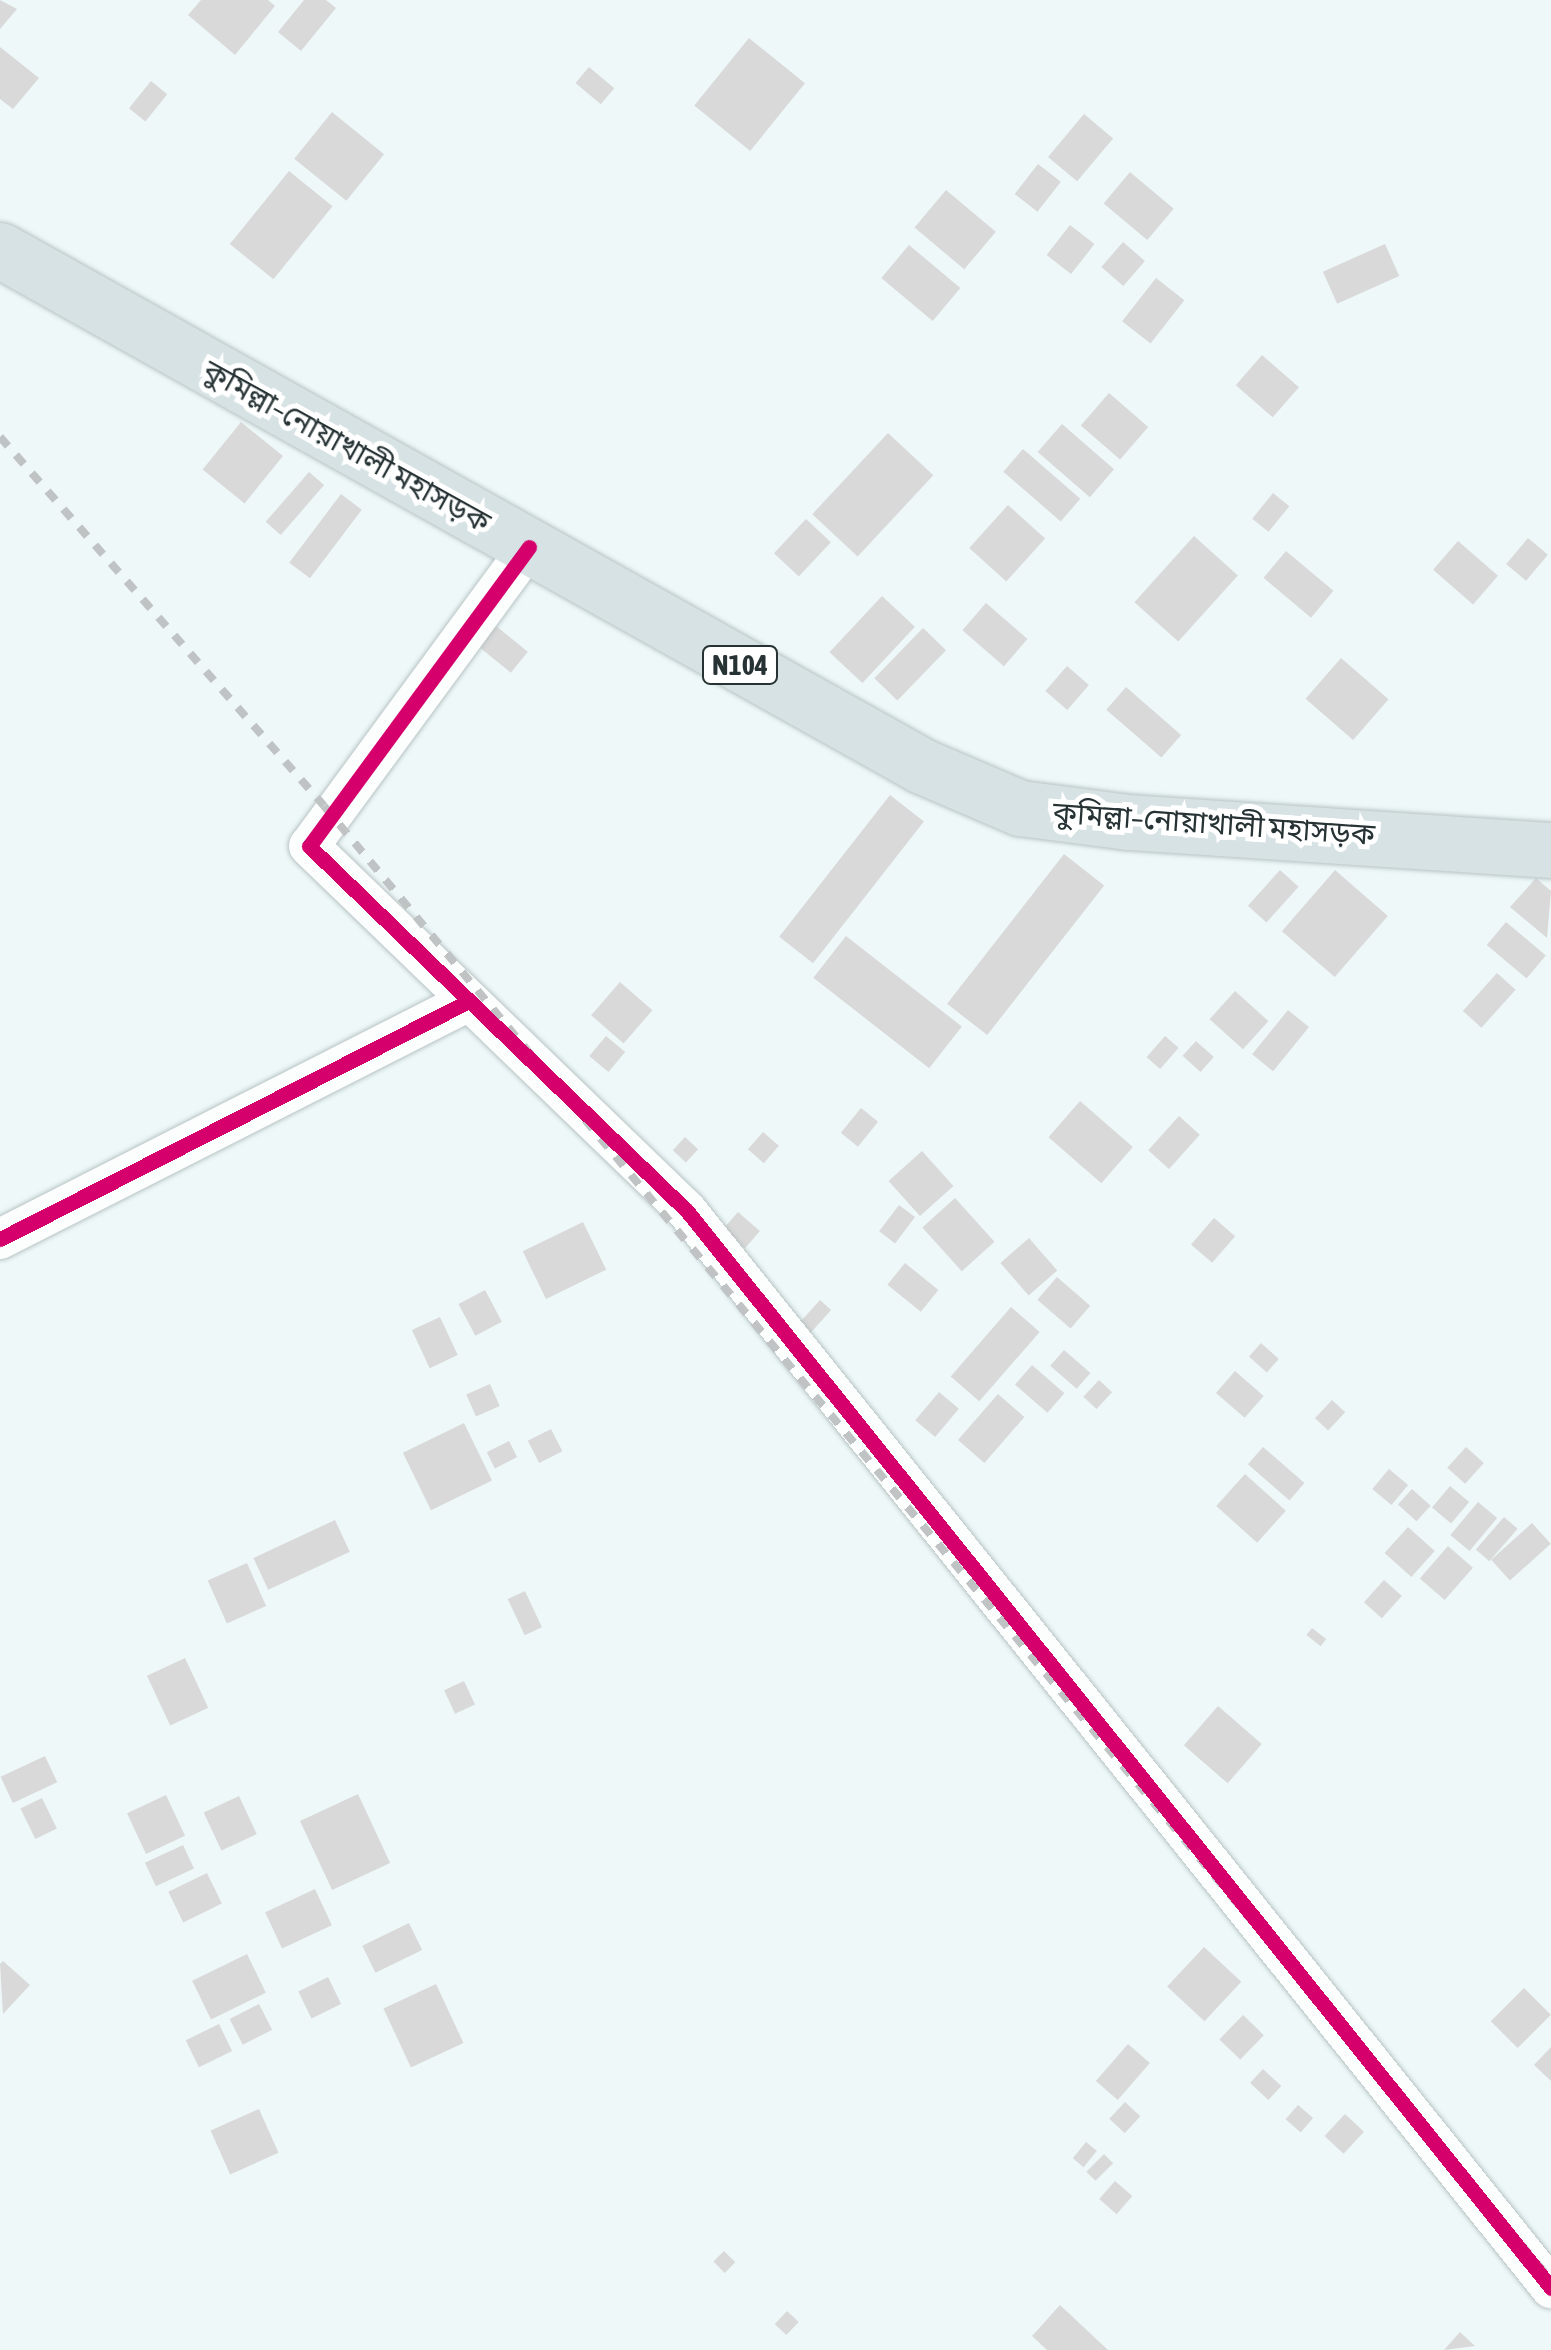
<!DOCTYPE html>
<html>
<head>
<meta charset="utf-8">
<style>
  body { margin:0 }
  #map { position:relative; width:1551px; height:2350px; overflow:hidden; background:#eef8f9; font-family:"Asap Condensed","Noto Sans Bengali",sans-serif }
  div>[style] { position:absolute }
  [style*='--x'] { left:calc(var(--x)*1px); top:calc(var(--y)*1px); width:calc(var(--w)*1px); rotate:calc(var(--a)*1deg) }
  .building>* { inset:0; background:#dad9d9; transform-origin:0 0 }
  .roads { filter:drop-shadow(0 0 2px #b8c3c4) drop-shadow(0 0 2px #b8c3c4) }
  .minor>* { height:40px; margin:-20px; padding:0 20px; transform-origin:20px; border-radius:20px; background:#fcfefe }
  .trunk>* { height:55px; margin:-27.5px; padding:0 27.5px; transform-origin:27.5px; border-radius:27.5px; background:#d7e2e4 }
  .rail>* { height:8px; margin-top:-4px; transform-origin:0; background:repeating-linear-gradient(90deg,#c0c3c3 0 12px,transparent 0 24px) }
  .cycleway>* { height:15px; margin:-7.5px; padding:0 7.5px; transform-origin:7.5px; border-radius:7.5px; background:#d6006c }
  span { translate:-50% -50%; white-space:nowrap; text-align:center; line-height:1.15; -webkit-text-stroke:10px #fff; paint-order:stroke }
  .shield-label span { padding:2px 8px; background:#fff; border:2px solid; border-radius:8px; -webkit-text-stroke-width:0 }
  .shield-label { font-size:28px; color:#263234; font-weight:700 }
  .street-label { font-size:30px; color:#263234 }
</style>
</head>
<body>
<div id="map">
  <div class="building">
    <i style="clip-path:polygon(0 0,17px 9px,0 29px)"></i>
    <i style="clip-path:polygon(201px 0,268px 0,275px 6px,235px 55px,188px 15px)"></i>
    <i style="clip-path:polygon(304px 0,326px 0,336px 8px,301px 51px,278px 32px)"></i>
    <i style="left:749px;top:38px;width:72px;height:87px;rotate:39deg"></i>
    <i style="clip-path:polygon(0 47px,39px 78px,13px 109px,0 99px)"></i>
    <i style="left:589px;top:67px;width:33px;height:21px;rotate:40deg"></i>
    <i style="left:151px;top:81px;width:21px;height:35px;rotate:39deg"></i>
    <i style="left:332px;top:112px;width:67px;height:60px;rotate:39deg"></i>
    <i style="left:1084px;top:114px;width:38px;height:56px;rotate:40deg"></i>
    <i style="left:1038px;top:164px;width:29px;height:38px;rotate:38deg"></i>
    <i style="left:289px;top:171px;width:56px;height:94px;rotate:39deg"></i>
    <i style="left:1130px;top:172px;width:57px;height:41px;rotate:40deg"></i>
    <i style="left:946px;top:190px;width:65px;height:49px;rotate:40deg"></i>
    <i style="left:1070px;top:225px;width:31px;height:38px;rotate:38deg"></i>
    <i style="left:1123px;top:242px;width:29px;height:33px;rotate:41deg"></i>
    <i style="left:1385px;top:244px;width:35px;height:68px;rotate:66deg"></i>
    <i style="left:909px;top:245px;width:67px;height:43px;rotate:40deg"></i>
    <i style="left:1156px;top:278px;width:36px;height:55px;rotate:38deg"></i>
    <i style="left:1262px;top:355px;width:49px;height:40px;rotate:41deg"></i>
    <i style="left:1109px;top:393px;width:52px;height:43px;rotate:41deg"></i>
    <i style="left:241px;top:422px;width:54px;height:61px;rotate:39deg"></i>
    <i style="left:1062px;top:424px;width:69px;height:37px;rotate:41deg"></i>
    <i style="left:888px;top:433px;width:62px;height:111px;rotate:43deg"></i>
    <i style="left:1023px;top:449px;width:76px;height:30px;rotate:41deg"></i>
    <i style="left:309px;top:472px;width:20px;height:66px;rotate:41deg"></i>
    <i style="left:1273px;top:493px;width:21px;height:33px;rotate:39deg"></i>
    <i style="left:341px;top:494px;width:26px;height:86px;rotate:37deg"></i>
    <i style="left:1008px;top:505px;width:50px;height:58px;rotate:42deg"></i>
    <i style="left:806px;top:519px;width:34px;height:47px;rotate:43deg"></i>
    <i style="left:1194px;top:536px;width:59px;height:89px;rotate:42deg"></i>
    <i style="left:1528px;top:538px;width:26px;height:34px;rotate:40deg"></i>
    <i style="left:1458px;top:541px;width:53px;height:38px;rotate:41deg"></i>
    <i style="left:1286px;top:551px;width:62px;height:35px;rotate:40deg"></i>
    <i style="left:882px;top:596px;width:45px;height:77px;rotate:43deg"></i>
    <i style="left:986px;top:603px;width:55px;height:36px;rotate:41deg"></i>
    <i style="left:496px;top:626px;width:41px;height:27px;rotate:39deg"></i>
    <i style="left:923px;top:628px;width:32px;height:70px;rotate:44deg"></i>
    <i style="left:1341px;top:658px;width:63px;height:54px;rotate:41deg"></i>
    <i style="left:1067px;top:666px;width:29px;height:33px;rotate:41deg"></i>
    <i style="left:1126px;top:687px;width:73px;height:30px;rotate:41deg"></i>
    <i style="left:890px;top:795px;width:43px;height:180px;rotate:38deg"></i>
    <i style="left:1064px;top:854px;width:51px;height:190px;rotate:38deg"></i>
    <i style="left:1280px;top:870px;width:25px;height:48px;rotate:42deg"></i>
    <i style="left:1335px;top:870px;width:70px;height:81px;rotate:41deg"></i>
    <i style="clip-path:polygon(1536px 878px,1551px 891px,1547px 938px,1510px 907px)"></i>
    <i style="left:1506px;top:922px;width:52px;height:30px;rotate:40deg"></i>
    <i style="left:846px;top:936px;width:147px;height:53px;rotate:38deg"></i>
    <i style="left:1497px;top:973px;width:25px;height:51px;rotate:42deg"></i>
    <i style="left:620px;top:982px;width:43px;height:44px;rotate:41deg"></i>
    <i style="left:1235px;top:991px;width:45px;height:38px;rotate:42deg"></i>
    <i style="left:1288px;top:1010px;width:27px;height:57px;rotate:39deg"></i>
    <i style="left:606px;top:1036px;width:25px;height:26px;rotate:40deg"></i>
    <i style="left:1165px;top:1036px;width:18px;height:28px;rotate:41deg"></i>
    <i style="left:1196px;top:1041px;width:24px;height:20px;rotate:42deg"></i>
    <i style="left:1080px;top:1101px;width:70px;height:48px;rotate:41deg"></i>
    <i style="left:861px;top:1108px;width:22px;height:32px;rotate:39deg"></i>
    <i style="left:1179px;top:1116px;width:28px;height:46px;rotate:42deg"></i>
    <i style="left:763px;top:1132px;width:21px;height:23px;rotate:41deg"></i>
    <i style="left:685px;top:1137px;width:18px;height:18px;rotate:43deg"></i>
    <i style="left:922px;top:1151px;width:47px;height:45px;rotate:48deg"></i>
    <i style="left:955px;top:1198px;width:59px;height:44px;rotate:48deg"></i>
    <i style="left:899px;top:1205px;width:20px;height:33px;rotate:37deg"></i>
    <i style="left:738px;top:1212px;width:29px;height:23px;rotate:41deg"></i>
    <i style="left:1214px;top:1218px;width:28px;height:35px;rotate:41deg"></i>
    <i style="left:583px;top:1222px;width:53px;height:67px;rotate:64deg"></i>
    <i style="left:1029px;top:1238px;width:43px;height:38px;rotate:49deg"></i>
    <i style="left:905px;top:1263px;width:43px;height:28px;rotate:39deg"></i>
    <i style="left:1057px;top:1277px;width:44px;height:30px;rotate:41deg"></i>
    <i style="left:485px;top:1290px;width:36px;height:30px;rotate:62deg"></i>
    <i style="left:820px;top:1300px;width:15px;height:34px;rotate:42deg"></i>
    <i style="left:1011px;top:1307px;width:38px;height:92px;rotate:41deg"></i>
    <i style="left:440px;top:1317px;width:42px;height:31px;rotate:65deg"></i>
    <i style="left:1261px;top:1343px;width:24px;height:18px;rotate:42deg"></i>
    <i style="left:1064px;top:1350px;width:35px;height:21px;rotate:41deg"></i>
    <i style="left:1032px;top:1365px;width:43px;height:26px;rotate:41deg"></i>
    <i style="left:1235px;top:1371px;width:38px;height:29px;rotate:41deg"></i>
    <i style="left:1099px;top:1380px;width:18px;height:23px;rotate:43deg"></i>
    <i style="left:490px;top:1384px;width:24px;height:26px;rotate:66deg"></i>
    <i style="left:939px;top:1392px;width:26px;height:37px;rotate:40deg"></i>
    <i style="left:998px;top:1394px;width:35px;height:61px;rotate:41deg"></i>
    <i style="left:1332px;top:1400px;width:18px;height:25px;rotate:43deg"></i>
    <i style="left:464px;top:1423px;width:64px;height:68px;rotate:64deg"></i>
    <i style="left:551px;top:1429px;width:25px;height:26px;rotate:63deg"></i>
    <i style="left:509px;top:1441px;width:18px;height:25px;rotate:63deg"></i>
    <i style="left:1263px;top:1447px;width:55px;height:23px;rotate:41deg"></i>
    <i style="left:1466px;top:1447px;width:24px;height:28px;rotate:42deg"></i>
    <i style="left:1389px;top:1469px;width:25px;height:26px;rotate:40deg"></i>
    <i style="left:1245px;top:1474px;width:55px;height:43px;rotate:42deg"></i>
    <i style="left:1450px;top:1486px;width:25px;height:28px;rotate:40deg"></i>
    <i style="left:1412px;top:1489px;width:25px;height:21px;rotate:42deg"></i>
    <i style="left:1478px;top:1502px;width:25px;height:43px;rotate:40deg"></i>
    <i style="left:1504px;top:1517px;width:18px;height:43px;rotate:41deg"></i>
    <i style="left:335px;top:1520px;width:35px;height:90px;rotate:65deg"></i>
    <i style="left:1532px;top:1523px;width:28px;height:55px;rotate:48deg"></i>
    <i style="left:1408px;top:1527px;width:36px;height:35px;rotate:42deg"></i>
    <i style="left:1448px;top:1546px;width:33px;height:43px;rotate:41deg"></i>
    <i style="left:247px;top:1563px;width:47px;height:43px;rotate:66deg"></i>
    <i style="left:1384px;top:1580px;width:24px;height:30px;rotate:42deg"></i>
    <i style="left:525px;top:1591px;width:40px;height:19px;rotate:65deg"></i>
    <i style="left:1312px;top:1628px;width:18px;height:9px;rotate:38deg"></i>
    <i style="left:185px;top:1658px;width:55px;height:42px;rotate:65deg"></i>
    <i style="left:464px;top:1681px;width:26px;height:22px;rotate:65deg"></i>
    <i style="left:1218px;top:1706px;width:58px;height:52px;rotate:41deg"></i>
    <i style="left:45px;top:1756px;width:29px;height:49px;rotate:65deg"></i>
    <i style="left:358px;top:1794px;width:76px;height:64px;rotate:65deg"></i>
    <i style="left:166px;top:1795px;width:45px;height:43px;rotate:65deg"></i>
    <i style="left:239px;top:1796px;width:42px;height:39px;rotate:65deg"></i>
    <i style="left:42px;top:1798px;width:34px;height:24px;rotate:64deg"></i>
    <i style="left:183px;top:1845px;width:26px;height:42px;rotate:65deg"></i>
    <i style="left:207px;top:1873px;width:34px;height:43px;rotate:64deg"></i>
    <i style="left:315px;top:1889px;width:40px;height:55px;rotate:65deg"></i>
    <i style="left:409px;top:1923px;width:30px;height:52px;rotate:64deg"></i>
    <i style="left:1204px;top:1947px;width:51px;height:54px;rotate:43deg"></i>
    <i style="left:247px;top:1954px;width:43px;height:61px;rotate:64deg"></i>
    <i style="clip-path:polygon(3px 1961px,30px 1985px,3px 2014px,0 1964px)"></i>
    <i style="left:328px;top:1977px;width:30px;height:33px;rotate:64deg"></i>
    <i style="left:436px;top:1984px;width:65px;height:58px;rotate:65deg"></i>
    <i style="left:1524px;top:1988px;width:38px;height:47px;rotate:45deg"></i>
    <i style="left:259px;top:2004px;width:29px;height:33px;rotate:63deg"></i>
    <i style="left:1243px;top:2015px;width:29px;height:34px;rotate:44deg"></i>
    <i style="left:219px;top:2024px;width:30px;height:37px;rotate:64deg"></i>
    <i style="left:1128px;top:2044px;width:29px;height:49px;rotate:41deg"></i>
    <i style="clip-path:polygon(1551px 2047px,1551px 2081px,1534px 2065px)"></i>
    <i style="left:1263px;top:2069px;width:25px;height:19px;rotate:43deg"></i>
    <i style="left:1125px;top:2102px;width:21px;height:23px;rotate:43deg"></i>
    <i style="left:1298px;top:2105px;width:20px;height:19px;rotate:41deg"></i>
    <i style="left:259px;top:2109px;width:48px;height:53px;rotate:66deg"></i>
    <i style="left:1345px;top:2114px;width:26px;height:30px;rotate:43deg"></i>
    <i style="left:1086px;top:2142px;width:14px;height:21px;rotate:39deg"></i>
    <i style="left:1104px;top:2154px;width:13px;height:25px;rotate:45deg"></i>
    <i style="left:1115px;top:2181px;width:23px;height:24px;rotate:41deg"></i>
    <i style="left:724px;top:2251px;width:16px;height:15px;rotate:45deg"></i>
    <i style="clip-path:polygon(1060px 2305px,1108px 2350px,1047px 2350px,1032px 2336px)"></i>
    <i style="left:787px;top:2311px;width:16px;height:18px;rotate:43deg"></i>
    <i style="clip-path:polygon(1460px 2332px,1475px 2346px,1444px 2350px)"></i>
  </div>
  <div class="roads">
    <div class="minor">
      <i style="--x:529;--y:547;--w:371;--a:126.3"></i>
      <i style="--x:309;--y:846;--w:525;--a:44"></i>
      <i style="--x:687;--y:1211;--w:1381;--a:51.26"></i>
      <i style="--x:0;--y:1239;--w:526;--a:-26.91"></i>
    </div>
    <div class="trunk">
      <i style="--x:0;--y:250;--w:1057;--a:29.23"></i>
      <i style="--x:922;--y:766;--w:107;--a:23.2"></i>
      <i style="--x:1020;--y:808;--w:109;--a:7.4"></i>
      <i style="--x:1128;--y:822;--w:424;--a:3.8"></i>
    </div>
  </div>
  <div class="rail">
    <i style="--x:0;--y:437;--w:491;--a:48.7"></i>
    <i style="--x:324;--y:806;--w:1918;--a:50.23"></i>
  </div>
  <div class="cycleway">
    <i style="--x:529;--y:547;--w:371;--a:126.3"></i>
    <i style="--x:309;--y:846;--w:525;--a:44"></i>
    <i style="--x:687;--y:1211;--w:1381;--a:51.26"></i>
    <i style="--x:0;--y:1239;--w:526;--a:-26.91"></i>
  </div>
  <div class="shield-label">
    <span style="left:740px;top:665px">N104</span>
  </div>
  <div class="street-label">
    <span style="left:347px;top:446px;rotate:29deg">কুমিল্লা–নোয়াখালী মহাসড়ক</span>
    <span style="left:1214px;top:823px;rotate:4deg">কুমিল্লা–নোয়াখালী মহাসড়ক</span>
  </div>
</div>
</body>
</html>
